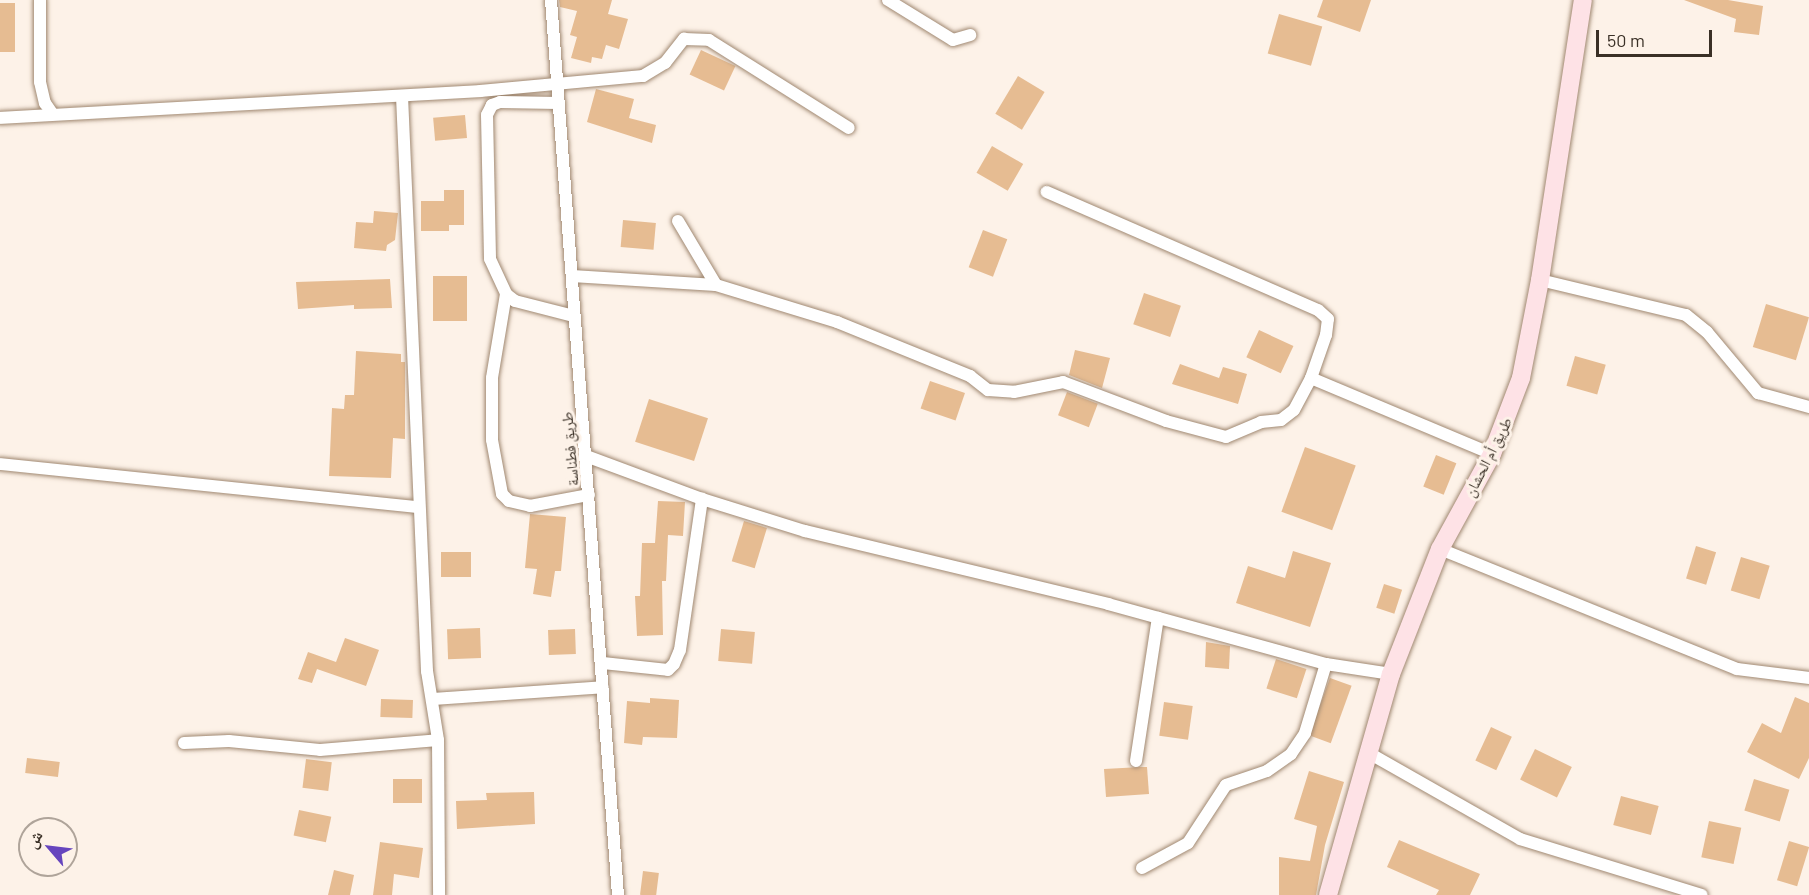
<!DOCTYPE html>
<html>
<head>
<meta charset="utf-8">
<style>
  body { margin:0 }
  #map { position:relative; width:1809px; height:895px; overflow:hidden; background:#fdf2e8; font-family:Barlow,"Noto Naskh Arabic",sans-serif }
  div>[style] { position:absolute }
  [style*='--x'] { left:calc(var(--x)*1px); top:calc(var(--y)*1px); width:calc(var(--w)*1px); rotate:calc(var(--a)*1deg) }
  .building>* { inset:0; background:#e6bc92; transform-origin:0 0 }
  .roads { filter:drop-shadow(0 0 2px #a08871) drop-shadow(0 0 2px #a08871) }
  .street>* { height:12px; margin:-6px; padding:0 6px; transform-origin:6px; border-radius:6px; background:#fff }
  .secondary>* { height:18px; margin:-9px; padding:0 9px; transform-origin:9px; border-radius:9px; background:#fee2e6 }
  span { translate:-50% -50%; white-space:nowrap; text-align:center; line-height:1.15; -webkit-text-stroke:6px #fdf2e8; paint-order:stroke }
  .street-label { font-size:15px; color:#3a3026 }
  .north { position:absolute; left:18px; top:817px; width:60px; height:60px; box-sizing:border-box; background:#fdf2e8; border:2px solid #afa49a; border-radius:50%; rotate:298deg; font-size:16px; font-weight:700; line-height:24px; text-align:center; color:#3a3026 }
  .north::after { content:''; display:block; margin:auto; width:21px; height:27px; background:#6645be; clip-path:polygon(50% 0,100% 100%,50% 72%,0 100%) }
  .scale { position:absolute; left:1596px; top:30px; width:116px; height:27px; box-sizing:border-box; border:3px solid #3a3026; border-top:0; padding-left:8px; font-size:18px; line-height:21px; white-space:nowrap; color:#3a3026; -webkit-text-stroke:4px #fdf2e8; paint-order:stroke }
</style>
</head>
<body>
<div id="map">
  <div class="building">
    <i style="clip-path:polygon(559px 0,612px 0,608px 14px,628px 19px,619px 49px,606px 45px,602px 59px,592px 57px,591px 63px,571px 58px,577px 37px,570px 35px,577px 11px,560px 7px)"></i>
    <i style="clip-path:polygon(1323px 0,1371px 0,1360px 32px,1317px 17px)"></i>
    <i style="clip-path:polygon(1684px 0,1728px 0,1763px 6px,1759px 35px,1734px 32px,1736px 19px)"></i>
    <i style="left:0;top:3px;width:15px;height:49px"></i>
    <i style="left:1279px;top:14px;width:45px;height:41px;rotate:16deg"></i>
    <i style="left:701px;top:50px;width:38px;height:27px;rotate:25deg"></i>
    <i style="left:1018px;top:76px;width:31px;height:44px;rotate:31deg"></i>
    <i style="clip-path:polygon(596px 89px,634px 99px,629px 118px,656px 125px,652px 143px,587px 122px)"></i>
    <i style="left:465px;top:115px;width:23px;height:32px;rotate:85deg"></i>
    <i style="left:992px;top:146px;width:36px;height:31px;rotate:30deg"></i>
    <i style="clip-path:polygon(444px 190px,464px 190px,464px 225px,449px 225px,449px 231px,421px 231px,421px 201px,444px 201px)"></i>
    <i style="clip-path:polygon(374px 211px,398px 213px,395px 240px,387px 245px,386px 251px,354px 248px,356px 222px,373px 223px)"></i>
    <i style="left:623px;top:220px;width:33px;height:27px;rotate:5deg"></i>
    <i style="left:983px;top:230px;width:26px;height:40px;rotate:21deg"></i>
    <i style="left:433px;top:276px;width:34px;height:45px"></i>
    <i style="clip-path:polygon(390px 279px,392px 308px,354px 309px,354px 305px,298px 309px,296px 282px)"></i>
    <i style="left:1144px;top:293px;width:39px;height:33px;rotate:19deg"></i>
    <i style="left:1766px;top:304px;width:45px;height:45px;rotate:17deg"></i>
    <i style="left:1259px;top:330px;width:38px;height:30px;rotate:25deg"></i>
    <i style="clip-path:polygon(1075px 350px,1110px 358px,1102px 388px,1069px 375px)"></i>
    <i style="clip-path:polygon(356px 351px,401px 354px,401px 362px,405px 362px,405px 439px,393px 438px,391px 478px,329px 476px,332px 408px,344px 409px,345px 395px,354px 395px)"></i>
    <i style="left:1575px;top:356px;width:32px;height:31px;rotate:16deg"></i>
    <i style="clip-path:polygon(1180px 364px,1219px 378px,1223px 367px,1247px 374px,1238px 404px,1172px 384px)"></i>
    <i style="left:930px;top:381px;width:37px;height:29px;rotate:19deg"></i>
    <i style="left:1067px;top:392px;width:33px;height:25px;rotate:21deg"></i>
    <i style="left:649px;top:399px;width:62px;height:45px;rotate:18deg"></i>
    <i style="left:1305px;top:447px;width:54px;height:69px;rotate:20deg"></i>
    <i style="left:1436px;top:455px;width:22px;height:34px;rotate:22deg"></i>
    <i style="clip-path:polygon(658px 501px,685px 502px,683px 536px,668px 535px,666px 581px,662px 581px,663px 635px,637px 636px,635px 596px,640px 596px,642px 543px,655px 543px)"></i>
    <i style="clip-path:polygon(530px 514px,566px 517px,561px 571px,555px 571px,551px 597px,533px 594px,537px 569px,525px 568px)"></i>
    <i style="left:744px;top:521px;width:24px;height:42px;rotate:17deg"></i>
    <i style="left:1696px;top:546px;width:21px;height:34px;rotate:17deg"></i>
    <i style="clip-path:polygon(1293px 551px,1331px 563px,1310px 627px,1236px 603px,1248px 566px,1285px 578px)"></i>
    <i style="left:441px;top:552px;width:30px;height:25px"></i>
    <i style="left:1741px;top:557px;width:30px;height:35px;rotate:17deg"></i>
    <i style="left:1384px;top:584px;width:19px;height:25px;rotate:18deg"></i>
    <i style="left:480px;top:628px;width:30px;height:33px;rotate:88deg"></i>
    <i style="left:575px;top:629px;width:25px;height:27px;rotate:88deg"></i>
    <i style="left:721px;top:629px;width:34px;height:32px;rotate:5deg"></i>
    <i style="clip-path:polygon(345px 638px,379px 650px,366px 686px,317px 669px,312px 683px,298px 679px,308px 652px,336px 662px)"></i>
    <i style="clip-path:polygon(1206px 642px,1230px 646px,1229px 669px,1205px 667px)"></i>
    <i style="left:1276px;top:659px;width:32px;height:31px;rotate:18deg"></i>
    <i style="left:1330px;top:678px;width:23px;height:61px;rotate:20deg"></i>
    <i style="clip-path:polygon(1795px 697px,1809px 703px,1809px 758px,1799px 779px,1747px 752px,1762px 723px,1781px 733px)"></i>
    <i style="clip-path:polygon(650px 698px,679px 700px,677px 738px,643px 737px,642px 745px,624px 743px,627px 701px,650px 703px)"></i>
    <i style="left:381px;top:699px;width:32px;height:18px;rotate:2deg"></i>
    <i style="left:1164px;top:702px;width:29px;height:34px;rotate:8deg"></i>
    <i style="left:1491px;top:727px;width:23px;height:37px;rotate:25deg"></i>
    <i style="left:1535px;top:749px;width:41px;height:34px;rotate:26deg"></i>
    <i style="left:27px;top:758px;width:33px;height:15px;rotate:7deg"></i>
    <i style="left:306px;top:759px;width:26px;height:29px;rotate:7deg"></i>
    <i style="clip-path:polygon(1141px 767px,1147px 767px,1149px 794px,1106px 797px,1104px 769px)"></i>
    <i style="clip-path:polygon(1309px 771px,1344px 782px,1325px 845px,1316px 895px,1279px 895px,1279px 857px,1310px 861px,1317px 826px,1294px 819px)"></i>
    <i style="left:393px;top:779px;width:29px;height:24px"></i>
    <i style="left:1754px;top:779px;width:37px;height:33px;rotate:17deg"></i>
    <i style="clip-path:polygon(534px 792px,535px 824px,457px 829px,456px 801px,487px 800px,486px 793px)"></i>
    <i style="left:1621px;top:796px;width:39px;height:30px;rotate:15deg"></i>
    <i style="left:299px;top:810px;width:33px;height:26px;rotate:12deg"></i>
    <i style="left:1709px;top:821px;width:33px;height:37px;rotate:12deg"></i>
    <i style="clip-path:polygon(1399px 840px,1480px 874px,1470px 895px,1436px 895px,1439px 890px,1387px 867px)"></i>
    <i style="left:1789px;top:841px;width:21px;height:41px;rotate:17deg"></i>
    <i style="clip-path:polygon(380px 842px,423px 848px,419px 878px,394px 874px,392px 895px,373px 895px)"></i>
    <i style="clip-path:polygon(334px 870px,354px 875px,350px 895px,328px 895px)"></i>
    <i style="left:643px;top:871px;width:16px;height:24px;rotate:7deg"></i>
  </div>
  <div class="roads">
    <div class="street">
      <i style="--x:40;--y:0;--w:82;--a:90"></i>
      <i style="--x:40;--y:82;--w:22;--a:77"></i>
      <i style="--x:45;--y:103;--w:12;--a:55"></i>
      <i style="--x:551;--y:0;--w:898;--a:85.72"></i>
      <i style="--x:888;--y:0;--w:76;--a:31.6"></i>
      <i style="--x:953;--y:40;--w:18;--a:-16"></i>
      <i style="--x:402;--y:96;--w:576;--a:87.51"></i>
      <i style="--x:427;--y:671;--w:70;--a:80.9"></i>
      <i style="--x:438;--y:740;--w:155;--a:89.6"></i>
      <i style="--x:558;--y:103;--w:58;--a:-179"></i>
      <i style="--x:500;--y:102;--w:9;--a:159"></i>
      <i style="--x:492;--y:105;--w:11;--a:117"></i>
      <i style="--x:487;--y:115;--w:144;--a:88.8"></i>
      <i style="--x:490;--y:259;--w:38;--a:65"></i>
      <i style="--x:506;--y:294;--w:11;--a:38"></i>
      <i style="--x:515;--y:301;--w:61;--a:14.3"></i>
      <i style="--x:0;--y:118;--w:481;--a:-3.2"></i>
      <i style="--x:480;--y:91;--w:164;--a:-5.3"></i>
      <i style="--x:643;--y:76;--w:26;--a:-31"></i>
      <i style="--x:665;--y:63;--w:31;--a:-52"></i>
      <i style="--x:684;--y:39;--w:25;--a:2"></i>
      <i style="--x:709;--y:40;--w:165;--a:32.2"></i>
      <i style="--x:678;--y:221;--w:74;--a:59.3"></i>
      <i style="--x:572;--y:276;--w:144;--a:3.6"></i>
      <i style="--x:716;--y:285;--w:127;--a:17"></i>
      <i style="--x:837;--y:322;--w:144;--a:22.1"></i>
      <i style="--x:970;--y:376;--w:23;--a:38"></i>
      <i style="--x:988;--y:390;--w:26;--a:4"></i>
      <i style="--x:1014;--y:392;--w:50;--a:-11.5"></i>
      <i style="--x:1063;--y:382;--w:110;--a:20.7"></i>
      <i style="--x:1166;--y:421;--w:62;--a:14.9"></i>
      <i style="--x:1226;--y:437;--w:38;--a:-23"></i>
      <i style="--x:1261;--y:422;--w:20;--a:-6"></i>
      <i style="--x:1281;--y:420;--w:16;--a:-38"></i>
      <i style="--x:1294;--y:410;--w:36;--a:-62"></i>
      <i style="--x:1311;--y:378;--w:46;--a:-70.8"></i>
      <i style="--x:1326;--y:335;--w:16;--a:-83"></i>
      <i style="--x:1328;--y:319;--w:13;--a:-138"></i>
      <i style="--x:1318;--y:310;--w:296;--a:-156.5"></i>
      <i style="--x:1540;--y:280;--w:150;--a:13.5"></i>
      <i style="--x:1686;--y:315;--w:27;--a:39"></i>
      <i style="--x:1707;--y:332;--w:80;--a:50.1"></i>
      <i style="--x:1758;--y:393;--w:53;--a:15.4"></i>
      <i style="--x:506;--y:294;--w:85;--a:99.5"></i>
      <i style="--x:492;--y:378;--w:62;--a:90"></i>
      <i style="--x:492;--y:440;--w:55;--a:79.5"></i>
      <i style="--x:502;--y:494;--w:10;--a:45"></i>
      <i style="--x:509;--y:501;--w:22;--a:13"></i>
      <i style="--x:530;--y:506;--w:60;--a:-10.6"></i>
      <i style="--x:1311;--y:378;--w:196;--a:22.8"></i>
      <i style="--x:586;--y:456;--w:124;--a:20.3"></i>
      <i style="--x:702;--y:499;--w:108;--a:17.3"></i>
      <i style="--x:805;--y:531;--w:312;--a:13.5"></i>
      <i style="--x:1108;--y:604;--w:226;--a:15.4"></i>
      <i style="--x:1326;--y:664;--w:66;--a:8.7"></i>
      <i style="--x:0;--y:464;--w:421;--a:5.9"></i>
      <i style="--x:1440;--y:549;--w:320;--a:22"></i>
      <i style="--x:1737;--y:669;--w:73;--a:7.1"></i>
      <i style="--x:603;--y:663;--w:65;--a:6.1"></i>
      <i style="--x:668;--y:670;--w:8;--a:-45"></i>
      <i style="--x:674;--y:664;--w:15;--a:-67"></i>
      <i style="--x:680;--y:650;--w:153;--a:-81.7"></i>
      <i style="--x:433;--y:699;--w:170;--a:-4"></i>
      <i style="--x:184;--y:743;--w:45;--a:-2.5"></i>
      <i style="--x:229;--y:741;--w:91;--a:5.6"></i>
      <i style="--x:320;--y:750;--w:118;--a:-4.8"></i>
      <i style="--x:1367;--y:752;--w:176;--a:29.6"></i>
      <i style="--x:1520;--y:839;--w:190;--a:17.1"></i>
      <i style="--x:1136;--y:761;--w:145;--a:-81.3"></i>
      <i style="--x:1142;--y:868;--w:52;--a:-28.5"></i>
      <i style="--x:1188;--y:843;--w:69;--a:-56.8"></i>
      <i style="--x:1226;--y:785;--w:43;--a:-18.9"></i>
      <i style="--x:1267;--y:771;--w:29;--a:-35"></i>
      <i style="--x:1291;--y:754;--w:25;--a:-56"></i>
      <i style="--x:1305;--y:733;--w:72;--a:-73.1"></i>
    </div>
    <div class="secondary">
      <i style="--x:1328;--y:895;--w:230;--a:-74.1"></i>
      <i style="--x:1391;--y:674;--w:134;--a:-68.6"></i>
      <i style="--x:1440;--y:549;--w:108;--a:-61.3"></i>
      <i style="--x:1492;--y:454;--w:81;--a:-69.1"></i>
      <i style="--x:1521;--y:378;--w:100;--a:-79"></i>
      <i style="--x:1540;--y:280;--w:283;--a:-81.3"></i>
    </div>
  </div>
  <div class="street-label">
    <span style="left:570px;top:449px;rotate:-95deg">طريق فطناسة</span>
    <span style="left:1488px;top:457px;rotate:-63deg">طريق أم الحشان</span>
  </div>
  <div class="north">ش</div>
  <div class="scale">50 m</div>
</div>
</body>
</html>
